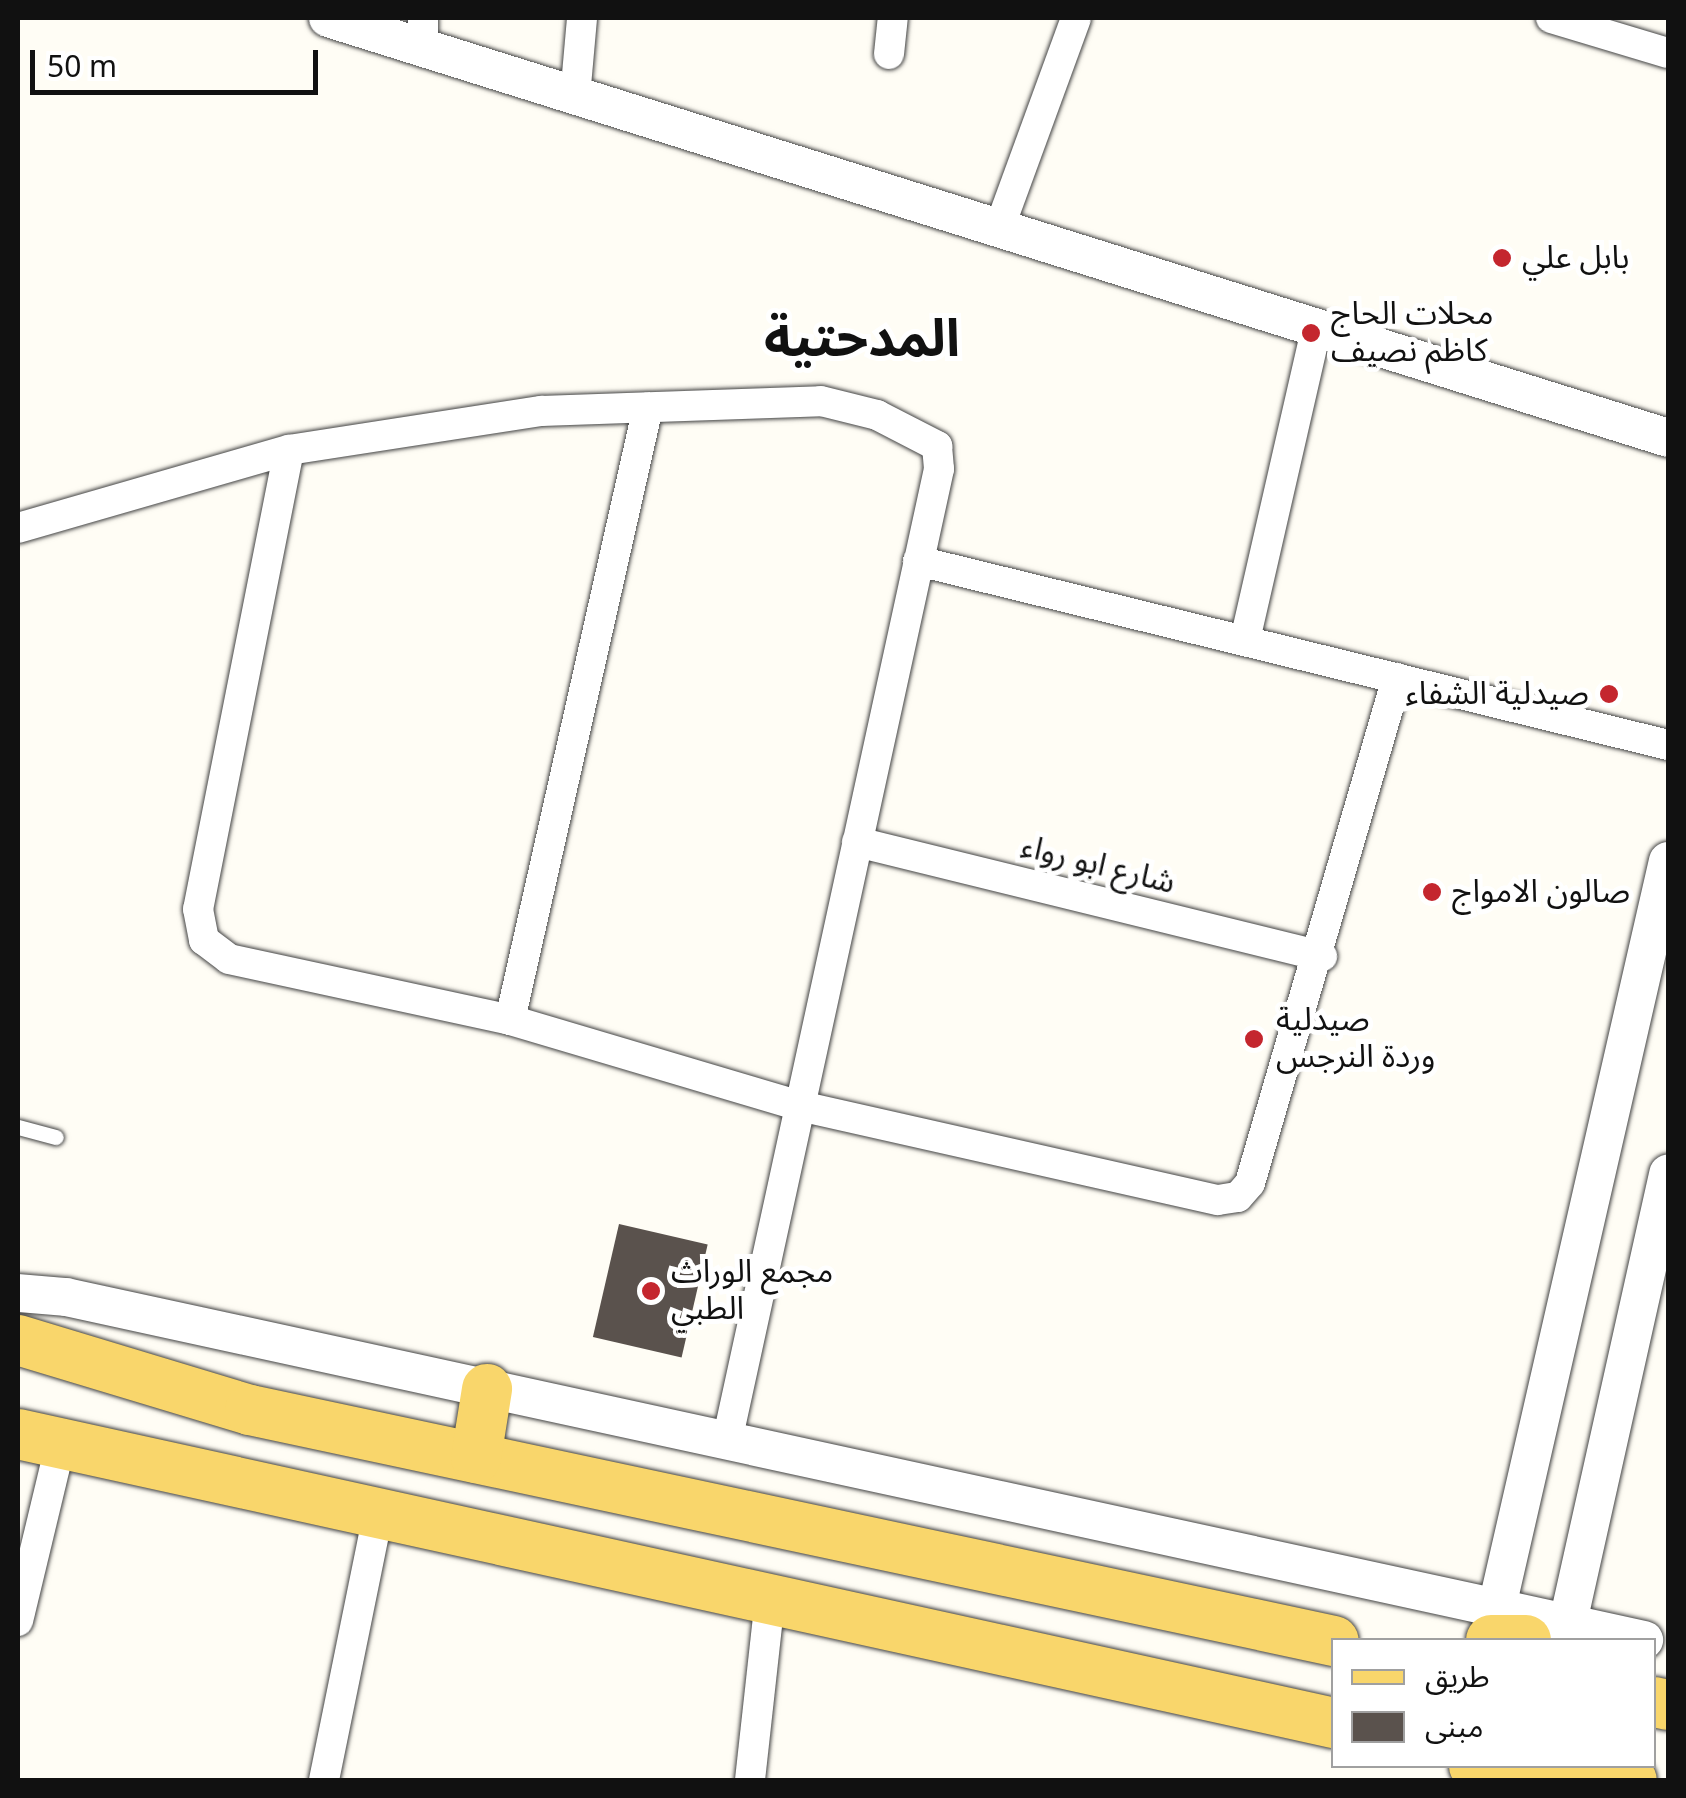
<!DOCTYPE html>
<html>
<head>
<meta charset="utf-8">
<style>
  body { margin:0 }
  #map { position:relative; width:1686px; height:1798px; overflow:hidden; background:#fffdf5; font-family:Georgia,"Noto Sans Arabic",serif }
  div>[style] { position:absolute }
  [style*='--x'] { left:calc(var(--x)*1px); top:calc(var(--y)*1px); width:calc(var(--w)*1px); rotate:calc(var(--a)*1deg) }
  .building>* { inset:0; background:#5a524d; transform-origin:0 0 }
  .roads { filter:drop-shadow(0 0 2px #444) drop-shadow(0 0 2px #444) }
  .service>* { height:15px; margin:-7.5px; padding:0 7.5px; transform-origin:7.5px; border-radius:7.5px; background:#fff }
  .minor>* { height:30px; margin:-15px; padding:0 15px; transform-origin:15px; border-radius:15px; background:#fff }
  .tertiary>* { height:38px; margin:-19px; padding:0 19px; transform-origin:19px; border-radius:19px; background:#fff }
  .primary>* { height:50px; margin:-25px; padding:0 25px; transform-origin:25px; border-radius:25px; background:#f9d66b }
  .dots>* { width:28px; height:28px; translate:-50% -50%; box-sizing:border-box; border:5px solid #fff; border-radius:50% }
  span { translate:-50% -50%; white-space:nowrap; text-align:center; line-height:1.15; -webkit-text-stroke:10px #fff; paint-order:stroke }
  .poi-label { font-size:32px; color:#111 }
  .left { translate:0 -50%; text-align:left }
  .right { translate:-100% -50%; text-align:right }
  .street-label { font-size:32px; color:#111 }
  .town-label { font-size:52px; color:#111; font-weight:700 }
  .frame { position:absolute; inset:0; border:20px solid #111; pointer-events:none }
  .legend { position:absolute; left:1331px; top:1638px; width:325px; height:130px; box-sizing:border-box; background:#fff; border:2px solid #a0a0a0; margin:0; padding:12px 18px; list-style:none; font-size:30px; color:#111 }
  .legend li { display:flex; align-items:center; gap:20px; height:50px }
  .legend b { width:50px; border:2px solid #a0a0a0 }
  .scale { position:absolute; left:30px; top:50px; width:288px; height:45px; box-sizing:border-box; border:5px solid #111; border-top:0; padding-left:12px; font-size:30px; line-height:35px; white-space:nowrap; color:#111; -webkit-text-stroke:8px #fff; paint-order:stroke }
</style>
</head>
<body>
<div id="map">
  <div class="building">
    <i style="left:619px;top:1224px;width:91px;height:116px;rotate:13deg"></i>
  </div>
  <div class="roads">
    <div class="service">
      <i style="--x:18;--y:1127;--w:39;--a:15"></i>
    </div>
    <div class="minor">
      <i style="--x:1551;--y:18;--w:122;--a:16.7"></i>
      <i style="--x:423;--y:45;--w:27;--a:-90"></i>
      <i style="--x:889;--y:54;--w:36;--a:-84"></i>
      <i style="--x:575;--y:97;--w:79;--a:-84.9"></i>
      <i style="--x:1000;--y:226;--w:221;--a:-69.9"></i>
      <i style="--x:289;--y:450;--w:468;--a:101.2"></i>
      <i style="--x:198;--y:909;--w:32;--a:79"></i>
      <i style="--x:204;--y:940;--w:31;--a:37"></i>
      <i style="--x:229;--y:959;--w:288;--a:12.2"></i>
      <i style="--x:510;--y:1020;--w:302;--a:16.5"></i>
      <i style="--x:800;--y:1106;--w:428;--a:12.7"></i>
      <i style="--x:1218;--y:1200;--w:20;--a:-9"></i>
      <i style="--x:1238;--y:1197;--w:18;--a:-49"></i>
      <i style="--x:1250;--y:1183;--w:526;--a:-73.77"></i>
      <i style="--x:18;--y:528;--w:282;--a:-16.1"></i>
      <i style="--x:289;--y:450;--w:255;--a:-8.8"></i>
      <i style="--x:541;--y:411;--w:280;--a:-2"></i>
      <i style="--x:821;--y:401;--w:58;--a:14"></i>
      <i style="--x:877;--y:415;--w:68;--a:27.3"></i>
      <i style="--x:937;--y:446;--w:23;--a:85"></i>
      <i style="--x:939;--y:469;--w:995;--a:102.3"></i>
      <i style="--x:918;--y:561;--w:772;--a:13.78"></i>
      <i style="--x:1245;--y:640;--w:322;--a:-77.1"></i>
      <i style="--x:857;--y:842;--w:479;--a:13.8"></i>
      <i style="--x:510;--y:1020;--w:628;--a:-77.31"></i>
      <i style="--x:18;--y:1621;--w:180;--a:-76.5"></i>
      <i style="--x:324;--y:1780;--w:270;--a:-78.5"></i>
      <i style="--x:750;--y:1780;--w:181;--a:-83.7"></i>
    </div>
    <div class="tertiary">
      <i style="--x:328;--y:18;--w:1404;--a:17.4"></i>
      <i style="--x:18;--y:1293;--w:48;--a:4.8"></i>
      <i style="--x:66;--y:1297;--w:1615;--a:12.26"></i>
      <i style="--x:1491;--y:1633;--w:792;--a:-77.09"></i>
      <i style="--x:1564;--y:1640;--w:478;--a:-77.4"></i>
    </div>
    <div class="primary">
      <i style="--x:18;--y:1340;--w:242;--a:16.8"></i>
      <i style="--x:250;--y:1410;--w:1108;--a:12.03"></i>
      <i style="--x:18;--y:1434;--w:1347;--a:12.39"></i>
      <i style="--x:476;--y:1458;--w:70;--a:-80.9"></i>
      <i style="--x:1491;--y:1640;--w:35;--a:0"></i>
      <i style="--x:1654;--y:1702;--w:14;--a:12"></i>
      <i style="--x:1474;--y:1766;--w:27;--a:20"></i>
      <i style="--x:1499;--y:1775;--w:47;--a:-11.1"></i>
      <i style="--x:1555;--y:1766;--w:78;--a:10.3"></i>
    </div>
  </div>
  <div class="dots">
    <i style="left:1502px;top:258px;background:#c4262e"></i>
    <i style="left:1311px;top:333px;background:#c4262e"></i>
    <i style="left:1609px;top:694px;background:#c4262e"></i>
    <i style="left:1432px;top:892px;background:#c4262e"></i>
    <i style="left:1254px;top:1039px;background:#c4262e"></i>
    <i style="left:651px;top:1291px;background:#c4262e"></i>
  </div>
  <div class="poi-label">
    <span class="left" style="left:1522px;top:258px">بابل علي</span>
    <span class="left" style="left:1331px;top:333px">محلات الحاج<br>كاظم نصيف</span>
    <span class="right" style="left:1589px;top:694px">صيدلية الشفاء</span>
    <span class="left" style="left:1452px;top:892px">صالون الامواج</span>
    <span class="left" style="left:1276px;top:1039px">صيدلية<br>وردة النرجس</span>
    <span class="left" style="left:671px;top:1291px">مجمع الوراث<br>الطبي</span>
  </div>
  <div class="street-label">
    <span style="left:1098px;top:865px;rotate:14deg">شارع ابو رواء</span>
  </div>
  <div class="town-label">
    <span style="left:862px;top:340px">المدحتية</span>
  </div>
  <div class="frame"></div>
  <ul class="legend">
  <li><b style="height:12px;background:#f9d66b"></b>طريق</li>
  <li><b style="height:28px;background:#5a524d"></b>مبنى</li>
  </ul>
  <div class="scale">50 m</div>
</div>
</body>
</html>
